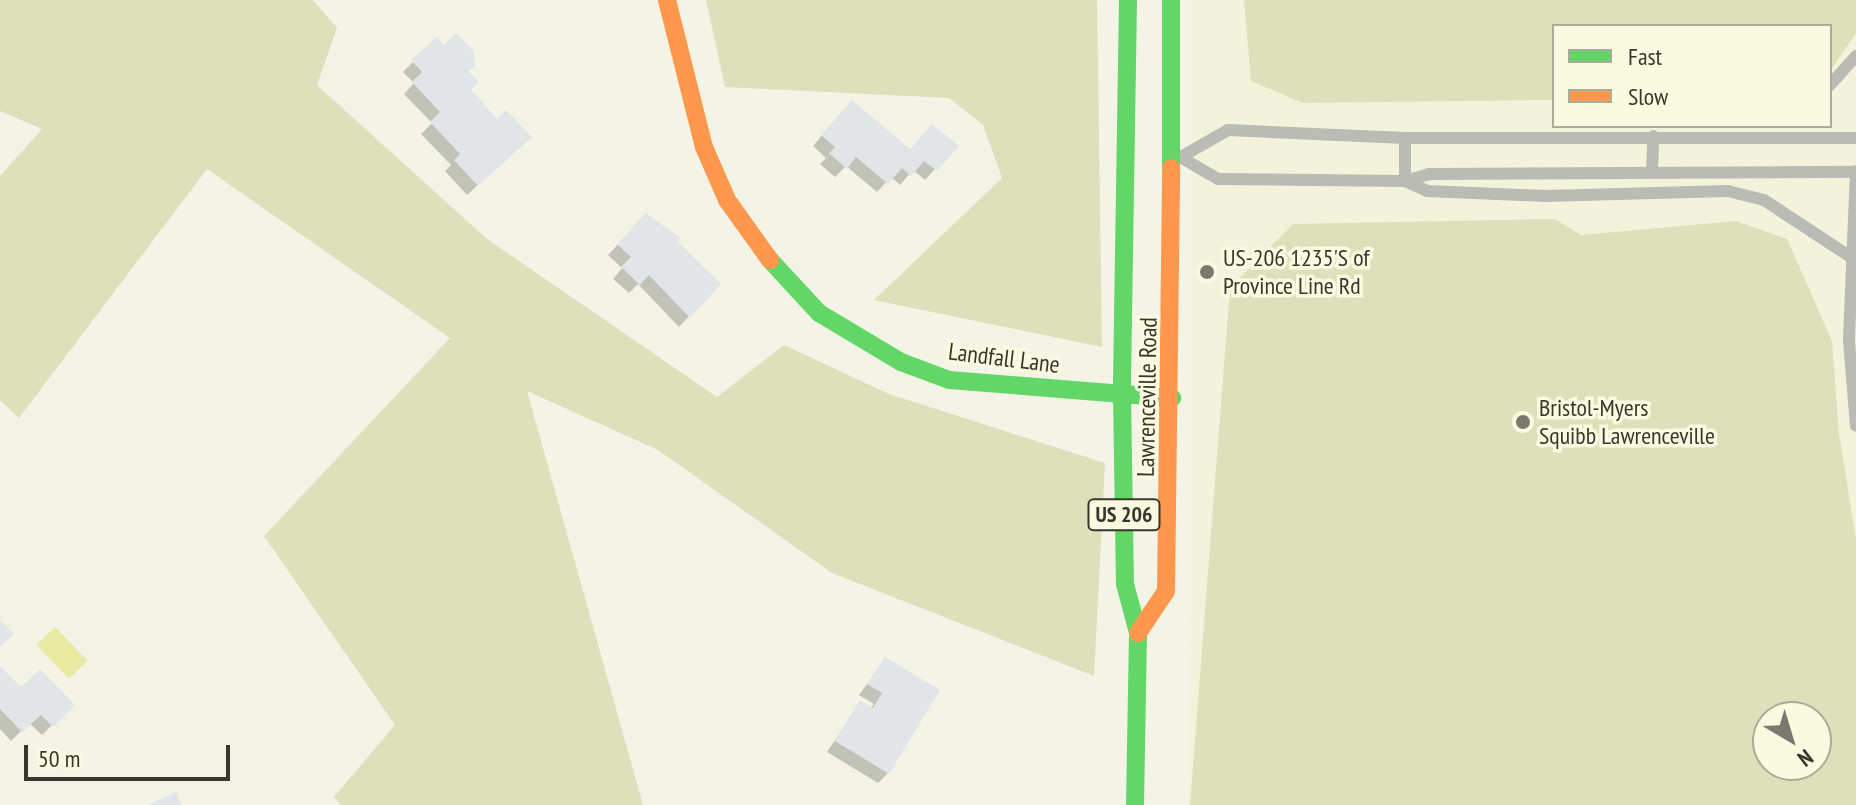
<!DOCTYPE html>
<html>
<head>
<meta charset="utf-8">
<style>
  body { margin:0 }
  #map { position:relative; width:1856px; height:805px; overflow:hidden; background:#f3f4e6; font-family:"PT Sans Narrow",sans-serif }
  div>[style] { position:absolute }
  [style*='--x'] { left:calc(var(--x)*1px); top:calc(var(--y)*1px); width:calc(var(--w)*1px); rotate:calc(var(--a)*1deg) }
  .built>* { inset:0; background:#f2f3db }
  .green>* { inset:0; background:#dedfbb }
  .water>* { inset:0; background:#e8eaa3; transform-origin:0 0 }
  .shadow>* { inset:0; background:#0003 }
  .building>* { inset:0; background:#e1e5e8 }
  .lane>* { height:12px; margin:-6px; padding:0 6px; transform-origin:6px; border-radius:6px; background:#bbbbb6 }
  .fast>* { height:18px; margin:-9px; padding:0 9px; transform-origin:9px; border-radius:9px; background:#63d668 }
  .slow>* { height:18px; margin:-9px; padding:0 9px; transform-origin:9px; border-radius:9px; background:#ff974d }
  .dots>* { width:22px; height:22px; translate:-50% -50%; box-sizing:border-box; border:4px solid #f9fae0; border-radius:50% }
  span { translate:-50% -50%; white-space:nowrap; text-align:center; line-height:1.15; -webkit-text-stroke:7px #f9fae0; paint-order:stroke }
  .shield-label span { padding:2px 6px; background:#f9fae0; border:2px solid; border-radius:6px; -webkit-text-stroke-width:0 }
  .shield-label { font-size:22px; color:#37372d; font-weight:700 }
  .poi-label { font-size:24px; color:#37372d }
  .left { translate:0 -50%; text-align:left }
  .street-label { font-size:24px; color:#37372d }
  .legend { position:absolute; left:1552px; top:24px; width:280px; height:104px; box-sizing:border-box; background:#f9fae0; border:2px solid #abac98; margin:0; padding:10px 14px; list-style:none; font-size:24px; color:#37372d }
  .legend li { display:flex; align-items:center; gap:16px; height:40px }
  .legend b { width:40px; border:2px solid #abac98 }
  .north { position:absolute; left:1752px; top:701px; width:80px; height:80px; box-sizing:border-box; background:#f9fae0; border:2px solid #abac98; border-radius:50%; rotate:142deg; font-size:22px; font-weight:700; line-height:32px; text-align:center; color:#37372d }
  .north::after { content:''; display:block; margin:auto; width:28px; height:36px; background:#79796e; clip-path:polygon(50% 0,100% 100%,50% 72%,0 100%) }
  .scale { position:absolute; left:24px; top:745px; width:206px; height:36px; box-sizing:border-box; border:4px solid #37372d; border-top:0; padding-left:10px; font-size:24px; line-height:28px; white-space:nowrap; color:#37372d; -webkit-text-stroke:6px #f9fae0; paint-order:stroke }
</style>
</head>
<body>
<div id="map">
  <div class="built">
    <i style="clip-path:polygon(evenodd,1192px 0,1856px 0,1856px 805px,1189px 805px,1192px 0,1554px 26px,1830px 26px,1830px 126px,1554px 126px,1554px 26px,1192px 0,1768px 717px,1816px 717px,1816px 765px,1768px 765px,1768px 717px)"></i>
  </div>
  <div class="green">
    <i style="clip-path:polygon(0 0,313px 0,337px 28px,317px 85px,487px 239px,717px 397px,784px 345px,889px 394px,1105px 463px,1094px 676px,832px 573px,658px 450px,527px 391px,643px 805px,341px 805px,334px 797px,395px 725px,264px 536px,450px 338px,207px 169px,19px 418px,0 400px,0 176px,42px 129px,0 111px)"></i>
    <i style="clip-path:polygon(706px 0,1097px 0,1102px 347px,874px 300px,1002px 178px,983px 125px,949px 98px,725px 87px)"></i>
    <i style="clip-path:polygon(1244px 0,1856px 0,1856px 33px,1830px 71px,1830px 26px,1554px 26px,1554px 100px,1303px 103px,1251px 81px)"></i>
    <i style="clip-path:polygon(evenodd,1555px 219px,1581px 235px,1736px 221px,1787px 239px,1832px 341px,1839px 434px,1856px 539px,1856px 805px,1190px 805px,1230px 288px,1293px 224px,1555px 219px,1768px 717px,1816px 717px,1816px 765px,1768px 765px,1768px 717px)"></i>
  </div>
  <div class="water">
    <i style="left:55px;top:627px;width:47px;height:26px;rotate:46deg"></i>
  </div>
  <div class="shadow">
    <i style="clip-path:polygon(413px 62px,473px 66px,466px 72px,468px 90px,497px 121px,529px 137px,467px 195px,445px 171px,451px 165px,421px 134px,432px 123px,404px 94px,414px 83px,403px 72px)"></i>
    <i style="clip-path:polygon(842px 112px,910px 151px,956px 146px,925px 180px,913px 170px,900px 185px,891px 177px,877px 192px,846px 166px,835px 177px,820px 164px,826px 158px,813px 146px)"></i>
    <i style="clip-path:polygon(636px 225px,674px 241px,719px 284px,679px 327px,638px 284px,629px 293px,613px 279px,622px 268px,608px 255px)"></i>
    <i style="clip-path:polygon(885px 659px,888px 773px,878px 783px,827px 752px,860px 703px,870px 709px,874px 704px,859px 695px)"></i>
    <i style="clip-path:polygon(0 669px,21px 690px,72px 705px,42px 735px,29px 723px,11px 741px,0 729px)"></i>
  </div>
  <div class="building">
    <i style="clip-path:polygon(456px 33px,474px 52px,475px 67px,467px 70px,479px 82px,471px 90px,497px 119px,506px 110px,532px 137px,478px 186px,454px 160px,460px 154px,430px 122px,440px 112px,412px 82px,422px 72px,411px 60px,437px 37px,444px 45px)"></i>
    <i style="clip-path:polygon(852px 100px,910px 149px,932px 124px,959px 146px,937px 171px,924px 161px,911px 176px,902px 168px,888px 184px,856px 157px,847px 169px,829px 153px,835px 147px,821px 135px)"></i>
    <i style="clip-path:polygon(646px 213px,681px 238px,677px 241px,721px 284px,690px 318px,649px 275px,640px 285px,621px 267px,631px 257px,617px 244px)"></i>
    <i style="clip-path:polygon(0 620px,14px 634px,0 647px)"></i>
    <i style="clip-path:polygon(885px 657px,940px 690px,889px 774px,835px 741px,860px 700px,873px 708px,882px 693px,867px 684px)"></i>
    <i style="clip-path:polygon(0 666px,21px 687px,40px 669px,75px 705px,53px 727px,41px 715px,22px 732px,0 709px)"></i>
    <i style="clip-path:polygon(176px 792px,182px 805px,148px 805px)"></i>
  </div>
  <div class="lane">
    <i style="--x:1830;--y:85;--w:39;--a:-48"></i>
    <i style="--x:1405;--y:138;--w:43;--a:90"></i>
    <i style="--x:1405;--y:181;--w:24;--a:24"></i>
    <i style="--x:1427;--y:191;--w:119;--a:2.4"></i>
    <i style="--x:1546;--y:196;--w:182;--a:-1.6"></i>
    <i style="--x:1728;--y:191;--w:37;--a:14"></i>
    <i style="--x:1764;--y:200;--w:105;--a:33.4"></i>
    <i style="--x:1179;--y:158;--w:56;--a:-29.7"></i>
    <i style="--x:1228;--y:130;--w:177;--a:2.6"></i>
    <i style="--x:1405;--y:138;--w:451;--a:0"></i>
    <i style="--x:1182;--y:158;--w:42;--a:30.3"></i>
    <i style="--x:1218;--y:179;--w:187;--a:0.6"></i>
    <i style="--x:1405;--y:181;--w:25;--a:-16"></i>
    <i style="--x:1429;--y:174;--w:427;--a:-0.3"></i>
    <i style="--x:1856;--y:171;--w:170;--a:92.4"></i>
    <i style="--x:1849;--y:341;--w:85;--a:85.3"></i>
    <i style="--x:1652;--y:172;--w:36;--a:-88"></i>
  </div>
  <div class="fast">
    <i style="--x:1128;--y:0;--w:395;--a:90.9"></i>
    <i style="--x:1122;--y:395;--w:189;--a:89.1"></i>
    <i style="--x:1125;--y:584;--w:51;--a:75.1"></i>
    <i style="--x:1138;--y:633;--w:172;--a:91"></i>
    <i style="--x:1171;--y:0;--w:168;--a:90"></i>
    <i style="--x:770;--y:260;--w:72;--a:47.2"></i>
    <i style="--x:819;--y:313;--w:96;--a:30.9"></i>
    <i style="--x:901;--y:362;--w:51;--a:20.6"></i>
    <i style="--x:949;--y:380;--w:224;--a:4.6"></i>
  </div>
  <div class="slow">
    <i style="--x:667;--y:0;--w:152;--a:75.9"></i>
    <i style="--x:704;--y:147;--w:58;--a:66.5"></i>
    <i style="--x:727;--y:200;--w:74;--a:54.4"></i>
    <i style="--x:1138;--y:633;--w:50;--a:-56.3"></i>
    <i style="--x:1166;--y:591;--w:423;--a:-89.3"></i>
  </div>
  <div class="dots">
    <i style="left:1207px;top:272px;background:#79796e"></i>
    <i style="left:1523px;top:422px;background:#79796e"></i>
  </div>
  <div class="shield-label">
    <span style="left:1124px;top:515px">US 206</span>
  </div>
  <div class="poi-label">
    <span class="left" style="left:1223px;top:272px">US-206 1235'S of<br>Province Line Rd</span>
    <span class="left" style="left:1539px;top:422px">Bristol-Myers<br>Squibb Lawrenceville</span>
  </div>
  <div class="street-label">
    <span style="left:1004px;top:358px;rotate:7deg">Landfall Lane</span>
    <span style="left:1147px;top:397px;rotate:-89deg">Lawrenceville Road</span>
  </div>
  <ul class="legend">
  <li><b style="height:10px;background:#63d668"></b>Fast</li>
  <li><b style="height:10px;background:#ff974d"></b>Slow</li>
  </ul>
  <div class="north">N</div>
  <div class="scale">50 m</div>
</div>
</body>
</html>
